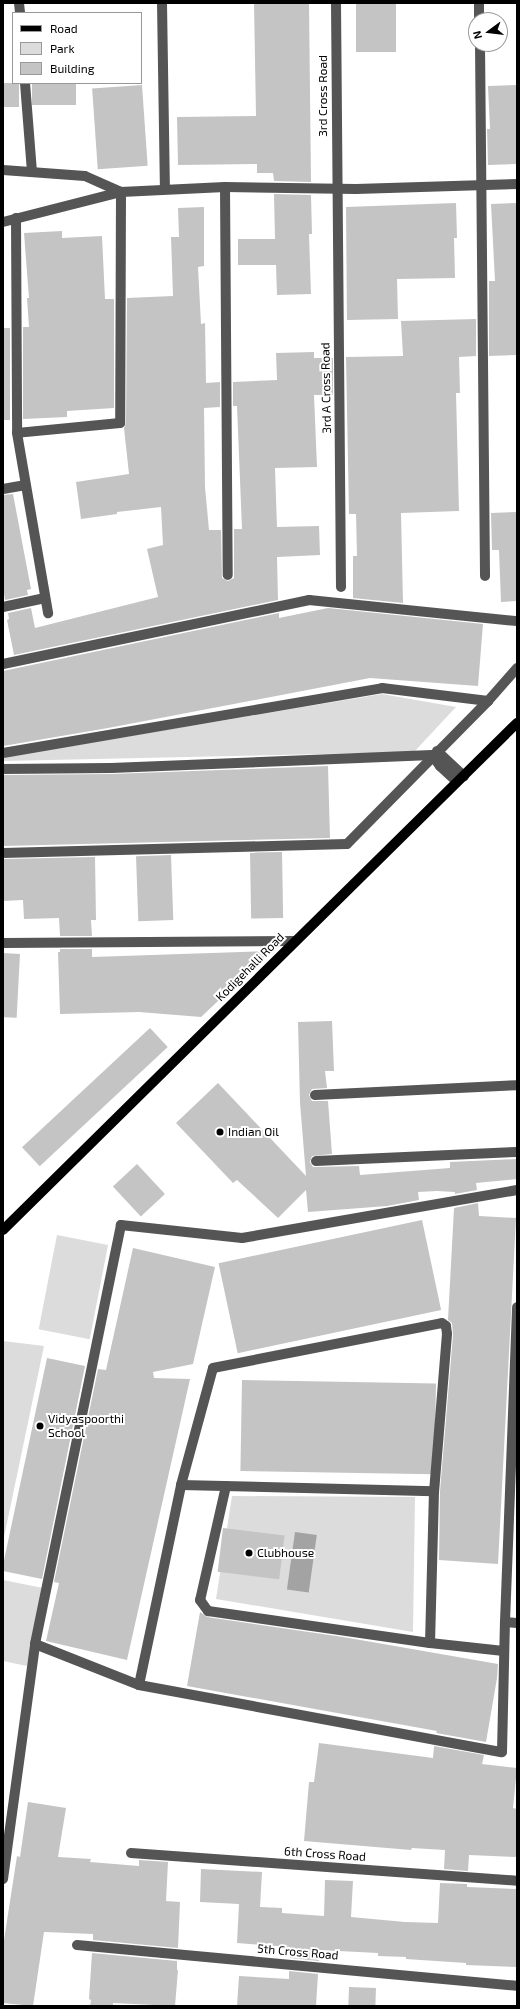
<!DOCTYPE html>
<html>
<head>
<meta charset="utf-8">
<style>
  body { margin:0 }
  #map { position:relative; width:520px; height:2009px; overflow:hidden; background:#fff; font-family:"Exo 2",sans-serif }
  div>[style] { position:absolute }
  [style*='--x'] { left:calc(var(--x)*1px); top:calc(var(--y)*1px); width:calc(var(--w)*1px); rotate:calc(var(--a)*1deg) }
  .green>* { inset:0; background:#dcdcdc; transform-origin:0 0 }
  .water>* { inset:0; background:#a3a3a3; transform-origin:0 0 }
  .building>* { inset:0; background:#c4c4c4; transform-origin:0 0 }
  .minor>* { height:10px; margin:-5px; padding:0 5px; transform-origin:5px; border-radius:5px; background:#555 }
  .major>* { height:10px; margin:-5px; padding:0 5px; transform-origin:5px; border-radius:5px; background:#000 }
  .dots>* { width:11px; height:11px; translate:-50% -50%; box-sizing:border-box; border:2px solid #fff; border-radius:50% }
  span { translate:-50% -50%; white-space:nowrap; text-align:center; line-height:1.15; -webkit-text-stroke:4px #fff; paint-order:stroke }
  .street-label { font-size:12px; color:#000 }
  .poi-label { font-size:12px; color:#000 }
  .left { translate:0 -50%; text-align:left }
  .frame { position:absolute; inset:0; border:4px solid #000; pointer-events:none }
  .legend { position:absolute; left:12px; top:12px; width:130px; height:72px; box-sizing:border-box; background:#fff; border:1px solid #999; margin:0; padding:5px 7px; list-style:none; font-size:12px; color:#000 }
  .legend li { display:flex; align-items:center; gap:8px; height:20px }
  .legend b { width:20px; border:1px solid #999 }
  .north { position:absolute; left:468px; top:12px; width:40px; height:40px; box-sizing:border-box; background:#fff; border:1px solid #999; border-radius:50%; rotate:255deg; font-size:11px; font-weight:700; line-height:16px; text-align:center; color:#000 }
  .north::after { content:''; display:block; margin:auto; width:14px; height:18px; background:#000; clip-path:polygon(50% 0,100% 100%,50% 72%,0 100%) }
</style>
</head>
<body>
<div id="map">
  <div class="green">
    <i style="clip-path:polygon(382px 694px,456px 707px,414px 752px,3px 761px,3px 757px)"></i>
    <i style="left:57px;top:1235px;width:52px;height:96px;rotate:11deg"></i>
    <i style="clip-path:polygon(3px 1341px,44px 1346px,3px 1542px)"></i>
    <i style="clip-path:polygon(232px 1496px,415px 1497px,413px 1632px,216px 1599px)"></i>
    <i style="clip-path:polygon(3px 1580px,43px 1588px,27px 1666px,3px 1661px)"></i>
  </div>
  <div class="water">
    <i style="left:295px;top:1532px;width:22px;height:58px;rotate:8deg"></i>
  </div>
  <div class="building">
    <i style="clip-path:polygon(254px 3px,309px 3px,311px 182px,274px 181px,273px 173px,257px 173px,257px 164px,178px 165px,177px 117px,256px 116px)"></i>
    <i style="left:356px;top:3px;width:40px;height:49px"></i>
    <i style="left:3px;top:83px;width:16px;height:24px"></i>
    <i style="left:32px;top:83px;width:44px;height:22px"></i>
    <i style="left:142px;top:85px;width:81px;height:50px;rotate:86deg"></i>
    <i style="clip-path:polygon(517px 85px,517px 164px,488px 165px,487px 129px,490px 129px,488px 86px)"></i>
    <i style="clip-path:polygon(274px 194px,311px 195px,312px 234px,309px 234px,311px 294px,277px 295px,276px 265px,238px 265px,238px 239px,275px 239px)"></i>
    <i style="clip-path:polygon(456px 203px,457px 238px,454px 238px,455px 278px,397px 279px,398px 319px,347px 320px,346px 207px)"></i>
    <i style="clip-path:polygon(517px 203px,517px 355px,489px 356px,489px 281px,495px 281px,491px 204px)"></i>
    <i style="clip-path:polygon(204px 207px,204px 266px,198px 267px,201px 324px,205px 323px,206px 383px,220px 382px,220px 407px,204px 408px,205px 487px,209px 530px,221px 530px,222px 578px,228px 581px,234px 578px,234px 529px,242px 529px,237px 406px,233px 406px,233px 382px,277px 380px,276px 353px,314px 352px,314px 358px,333px 358px,333px 395px,314px 395px,317px 467px,275px 468px,277px 527px,319px 526px,320px 555px,277px 557px,278px 600px,14px 655px,7px 620px,9px 619px,8px 613px,31px 608px,35px 628px,158px 597px,147px 549px,163px 545px,161px 507px,117px 512px,117px 514px,81px 519px,76px 482px,129px 474px,124px 428px,126px 423px,127px 298px,173px 296px,171px 237px,179px 237px,178px 208px)"></i>
    <i style="clip-path:polygon(62px 231px,62px 238px,102px 236px,105px 299px,114px 299px,114px 408px,67px 411px,67px 417px,23px 419px,23px 327px,29px 327px,27px 298px,29px 298px,24px 233px)"></i>
    <i style="clip-path:polygon(476px 319px,476px 356px,459px 357px,460px 393px,456px 393px,459px 511px,401px 513px,403px 603px,353px 598px,353px 556px,357px 556px,356px 514px,349px 514px,346px 357px,403px 356px,401px 321px)"></i>
    <i style="left:3px;top:328px;width:7px;height:92px"></i>
    <i style="clip-path:polygon(13px 494px,31px 589px,27px 590px,28px 595px,5px 600px,3px 587px,3px 495px)"></i>
    <i style="clip-path:polygon(517px 512px,517px 601px,501px 602px,499px 550px,492px 550px,491px 513px)"></i>
    <i style="clip-path:polygon(328px 608px,483px 624px,478px 686px,370px 678px,108px 728px,3px 746px,3px 671px,279px 613px,279px 618px)"></i>
    <i style="clip-path:polygon(328px 766px,330px 838px,3px 846px,3px 775px,111px 774px)"></i>
    <i style="left:282px;top:852px;width:66px;height:32px;rotate:89deg"></i>
    <i style="left:171px;top:855px;width:65px;height:35px;rotate:88deg"></i>
    <i style="clip-path:polygon(95px 857px,96px 920px,91px 920px,92px 936px,60px 936px,59px 918px,24px 919px,23px 900px,3px 901px,3px 859px)"></i>
    <i style="clip-path:polygon(60px 949px,92px 949px,92px 957px,271px 951px,201px 1017px,139px 1012px,60px 1014px,58px 952px,60px 952px)"></i>
    <i style="left:3px;top:953px;width:17px;height:64px;rotate:3deg"></i>
    <i style="clip-path:polygon(332px 1021px,334px 1071px,325px 1071px,327px 1088px,312px 1089px,309px 1095px,312px 1101px,328px 1101px,332px 1154px,312px 1156px,310px 1162px,313px 1167px,359px 1166px,360px 1175px,450px 1168px,450px 1162px,517px 1159px,517px 1179px,476px 1183px,477px 1190px,455px 1194px,455px 1192px,437px 1191px,418px 1192px,419px 1200px,387px 1206px,308px 1212px,306px 1190px,278px 1218px,237px 1180px,233px 1183px,176px 1123px,218px 1083px,306px 1176px,300px 1103px,298px 1022px)"></i>
    <i style="left:150px;top:1028px;width:26px;height:175px;rotate:47deg"></i>
    <i style="left:137px;top:1164px;width:41px;height:33px;rotate:47deg"></i>
    <i style="clip-path:polygon(478px 1203px,479px 1216px,516px 1218px,498px 1564px,439px 1560px,440px 1491px,453px 1335px,452px 1323px,448px 1320px,454px 1208px)"></i>
    <i style="left:422px;top:1220px;width:92px;height:208px;rotate:78deg"></i>
    <i style="clip-path:polygon(133px 1248px,215px 1267px,193px 1364px,153px 1372px,154px 1378px,190px 1379px,127px 1660px,46px 1641px,59px 1583px,54px 1582px,98px 1369px,106px 1370px)"></i>
    <i style="clip-path:polygon(47px 1358px,85px 1366px,42px 1579px,3px 1571px,3px 1565px)"></i>
    <i style="left:242px;top:1380px;width:194px;height:91px;rotate:1deg"></i>
    <i style="left:223px;top:1528px;width:62px;height:44px;rotate:7deg"></i>
    <i style="clip-path:polygon(200px 1612px,207px 1617px,343px 1637px,498px 1664px,497px 1678px,486px 1742px,436px 1733px,437px 1731px,187px 1686px)"></i>
    <i style="clip-path:polygon(319px 1743px,433px 1758px,434px 1746px,484px 1755px,482px 1764px,517px 1768px,513px 1808px,517px 1809px,517px 1857px,469px 1855px,468px 1871px,444px 1869px,445px 1850px,412px 1848px,411px 1850px,304px 1841px,309px 1782px,314px 1782px)"></i>
    <i style="clip-path:polygon(28px 1802px,66px 1808px,58px 1857px,91px 1859px,90px 1862px,139px 1866px,139px 1860px,168px 1862px,166px 1901px,180px 1902px,178px 1948px,93px 1940px,93px 1934px,44px 1932px,33px 2006px,3px 2003px,4px 1940px,17px 1856px,20px 1857px)"></i>
    <i style="clip-path:polygon(201px 1869px,262px 1872px,260px 1907px,282px 1908px,282px 1913px,324px 1916px,325px 1880px,353px 1881px,351px 1917px,405px 1922px,438px 1923px,440px 1883px,467px 1884px,467px 1887px,517px 1889px,517px 1967px,466px 1965px,466px 1963px,406px 1959px,406px 1957px,378px 1956px,378px 1953px,319px 1950px,319px 1961px,290px 1958px,290px 1947px,237px 1943px,239px 1904px,200px 1902px)"></i>
    <i style="clip-path:polygon(92px 1953px,177px 1961px,177px 1970px,178px 1970px,175px 2006px,113px 2003px,113px 2006px,90px 2006px,91px 2000px,89px 1999px)"></i>
    <i style="clip-path:polygon(289px 1971px,318px 1974px,316px 2006px,237px 2006px,239px 1976px,289px 1979px)"></i>
    <i style="left:349px;top:1987px;width:27px;height:19px;rotate:2deg"></i>
  </div>
  <div class="minor">
    <i style="--x:19;--y:3;--w:10;--a:84"></i>
    <i style="--x:162;--y:3;--w:186;--a:89.1"></i>
    <i style="--x:336;--y:3;--w:584;--a:89.51"></i>
    <i style="--x:479;--y:3;--w:17;--a:90"></i>
    <i style="--x:480;--y:44;--w:532;--a:89.46"></i>
    <i style="--x:25;--y:83;--w:89;--a:85.5"></i>
    <i style="--x:3;--y:170;--w:82;--a:4.2"></i>
    <i style="--x:85;--y:176;--w:39;--a:24"></i>
    <i style="--x:121;--y:192;--w:231;--a:90.2"></i>
    <i style="--x:120;--y:423;--w:103;--a:174.5"></i>
    <i style="--x:225;--y:187;--w:388;--a:89.6"></i>
    <i style="--x:16;--y:218;--w:215;--a:89.7"></i>
    <i style="--x:17;--y:433;--w:183;--a:80.2"></i>
    <i style="--x:3;--y:222;--w:122;--a:-14.3"></i>
    <i style="--x:121;--y:192;--w:104;--a:-2.8"></i>
    <i style="--x:225;--y:187;--w:131;--a:0.9"></i>
    <i style="--x:356;--y:189;--w:161;--a:-1.8"></i>
    <i style="--x:3;--y:489;--w:23;--a:-10"></i>
    <i style="--x:3;--y:607;--w:43;--a:-12.1"></i>
    <i style="--x:3;--y:664;--w:313;--a:-11.8"></i>
    <i style="--x:309;--y:600;--w:209;--a:5.8"></i>
    <i style="--x:437;--y:751;--w:37;--a:43"></i>
    <i style="--x:3;--y:753;--w:385;--a:-9.7"></i>
    <i style="--x:382;--y:688;--w:107;--a:7"></i>
    <i style="--x:3;--y:769;--w:108;--a:-0.5"></i>
    <i style="--x:111;--y:768;--w:321;--a:-2.3"></i>
    <i style="--x:432;--y:755;--w:14;--a:54"></i>
    <i style="--x:440;--y:766;--w:23;--a:43"></i>
    <i style="--x:3;--y:853;--w:344;--a:-1.5"></i>
    <i style="--x:347;--y:844;--w:201;--a:-45.4"></i>
    <i style="--x:488;--y:701;--w:44;--a:-48.7"></i>
    <i style="--x:3;--y:943;--w:292;--a:-0.4"></i>
    <i style="--x:315;--y:1095;--w:202;--a:-2.8"></i>
    <i style="--x:316;--y:1161;--w:201;--a:-2.6"></i>
    <i style="--x:517;--y:1190;--w:279;--a:170.1"></i>
    <i style="--x:242;--y:1238;--w:122;--a:-173.9"></i>
    <i style="--x:121;--y:1225;--w:428;--a:101.6"></i>
    <i style="--x:35;--y:1644;--w:112;--a:21.5"></i>
    <i style="--x:139;--y:1685;--w:369;--a:10.5"></i>
    <i style="--x:502;--y:1752;--w:130;--a:-88.7"></i>
    <i style="--x:505;--y:1622;--w:315;--a:-87.8"></i>
    <i style="--x:181;--y:1485;--w:253;--a:1.4"></i>
    <i style="--x:226;--y:1486;--w:117;--a:102.8"></i>
    <i style="--x:200;--y:1600;--w:14;--a:54"></i>
    <i style="--x:208;--y:1611;--w:224;--a:8.2"></i>
    <i style="--x:505;--y:1622;--w:12;--a:5"></i>
    <i style="--x:139;--y:1685;--w:204;--a:-78.1"></i>
    <i style="--x:181;--y:1485;--w:121;--a:-74.7"></i>
    <i style="--x:213;--y:1368;--w:233;--a:-11.1"></i>
    <i style="--x:442;--y:1323;--w:5;--a:37"></i>
    <i style="--x:446;--y:1326;--w:8;--a:83"></i>
    <i style="--x:447;--y:1334;--w:158;--a:94.7"></i>
    <i style="--x:434;--y:1491;--w:152;--a:91.5"></i>
    <i style="--x:430;--y:1643;--w:74;--a:6.2"></i>
    <i style="--x:131;--y:1853;--w:387;--a:4.1"></i>
    <i style="--x:3;--y:1879;--w:237;--a:-82.2"></i>
    <i style="--x:77;--y:1945;--w:442;--a:5.3"></i>
  </div>
  <div class="major">
    <i style="--x:3;--y:1230;--w:722;--a:-44.61"></i>
  </div>
  <div class="dots">
    <i style="left:220px;top:1132px;background:#000"></i>
    <i style="left:40px;top:1426px;background:#000"></i>
    <i style="left:249px;top:1553px;background:#000"></i>
  </div>
  <div class="street-label">
    <span style="left:323px;top:96px;rotate:-90deg">3rd Cross Road</span>
    <span style="left:326px;top:388px;rotate:-91deg">3rd A Cross Road</span>
    <span style="left:250px;top:967px;rotate:-45deg">Kodigehalli Road</span>
    <span style="left:325px;top:1854px;rotate:4deg">6th Cross Road</span>
    <span style="left:298px;top:1952px;rotate:5deg">5th Cross Road</span>
  </div>
  <div class="poi-label">
    <span class="left" style="left:228px;top:1132px">Indian Oil</span>
    <span class="left" style="left:48px;top:1426px">Vidyaspoorthi<br>School</span>
    <span class="left" style="left:257px;top:1553px">Clubhouse</span>
  </div>
  <div class="frame"></div>
  <ul class="legend">
  <li><b style="height:5px;background:#000"></b>Road</li>
  <li><b style="height:11px;background:#dcdcdc"></b>Park</li>
  <li><b style="height:11px;background:#c4c4c4"></b>Building</li>
  </ul>
  <div class="north">N</div>
</div>
</body>
</html>
